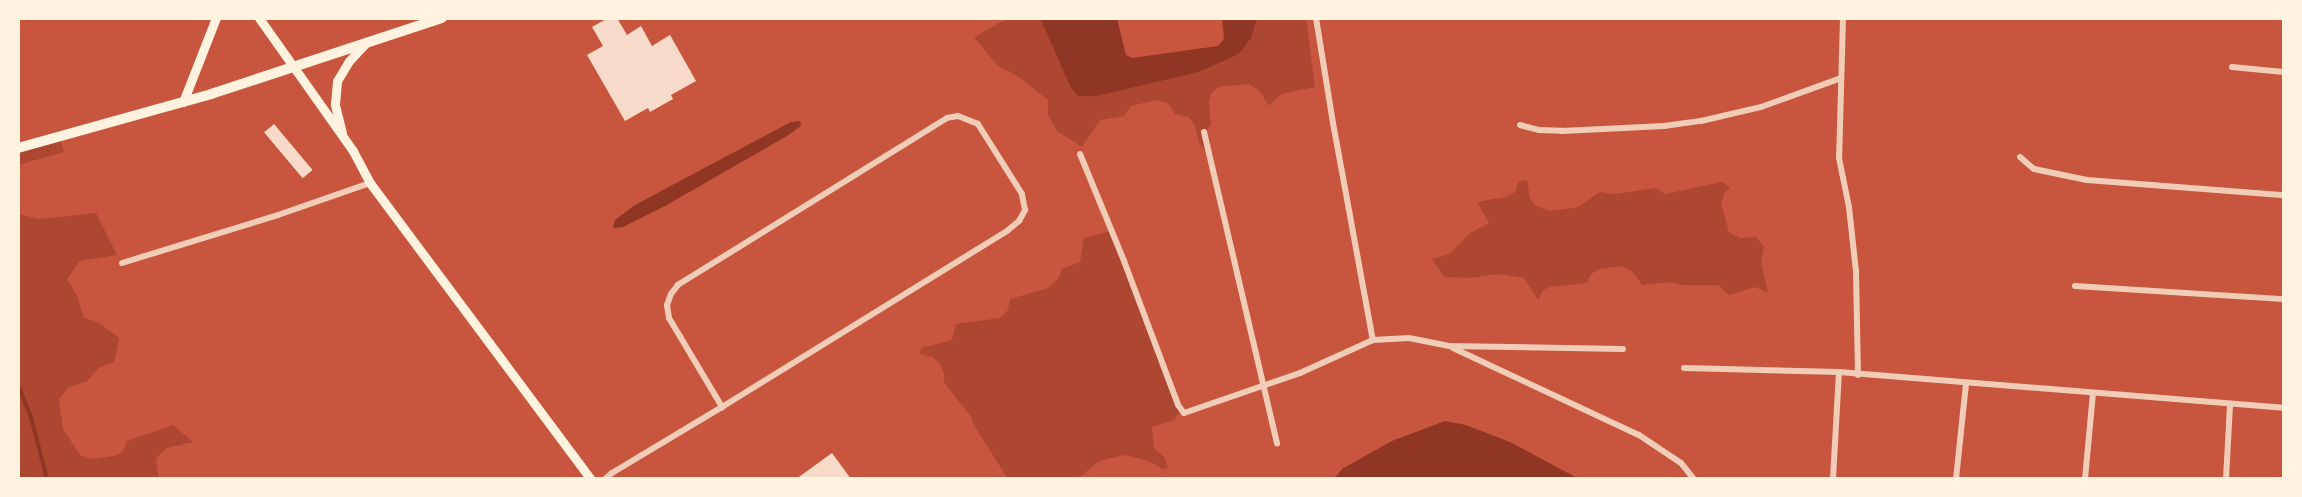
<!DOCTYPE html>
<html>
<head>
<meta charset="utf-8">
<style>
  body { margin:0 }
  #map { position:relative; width:2302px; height:497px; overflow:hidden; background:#c8553d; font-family:"Exo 2",sans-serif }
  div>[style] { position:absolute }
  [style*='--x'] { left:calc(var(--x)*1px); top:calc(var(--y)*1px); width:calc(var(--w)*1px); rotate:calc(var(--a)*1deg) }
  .green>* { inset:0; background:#ae4732 }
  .water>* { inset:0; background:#8f3625 }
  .stream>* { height:4px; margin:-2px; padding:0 2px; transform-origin:2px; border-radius:2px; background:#8f3625 }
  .building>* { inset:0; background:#f7dbc8; transform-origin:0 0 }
  .minor>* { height:6px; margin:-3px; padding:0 3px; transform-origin:3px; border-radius:3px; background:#f1ccb7 }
  .secondary>* { height:9px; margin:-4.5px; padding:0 4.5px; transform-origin:4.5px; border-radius:4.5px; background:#fff3e0 }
  .primary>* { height:10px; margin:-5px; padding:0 5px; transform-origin:5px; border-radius:5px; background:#fff3e0 }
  span { translate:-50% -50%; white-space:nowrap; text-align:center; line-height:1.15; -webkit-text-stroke:4.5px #fff3e0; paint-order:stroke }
  .frame { position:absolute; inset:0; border:20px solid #fff3e0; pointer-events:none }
</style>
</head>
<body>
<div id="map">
  <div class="green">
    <i style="clip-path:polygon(1008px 18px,1040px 18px,1070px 86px,1078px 96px,1097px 96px,1199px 72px,1239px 54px,1251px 38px,1257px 18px,1306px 18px,1315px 87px,1281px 94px,1269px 106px,1259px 90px,1248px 84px,1219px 87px,1211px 93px,1209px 103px,1211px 125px,1205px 132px,1211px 154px,1200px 145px,1195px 126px,1189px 117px,1175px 114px,1169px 104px,1156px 100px,1131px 106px,1124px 116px,1100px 120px,1082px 147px,1057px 131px,1048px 115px,1048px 100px,1020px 78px,997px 65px,974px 37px)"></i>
    <i style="clip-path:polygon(59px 136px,64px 152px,18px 165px,18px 147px)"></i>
    <i style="clip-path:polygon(1527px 180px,1530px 198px,1536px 206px,1550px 211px,1578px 207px,1600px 192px,1614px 194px,1656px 188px,1665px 194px,1722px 182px,1730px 188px,1725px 192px,1721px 203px,1729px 232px,1740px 238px,1756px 237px,1764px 247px,1761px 262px,1768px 293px,1755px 287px,1729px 295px,1718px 285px,1681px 285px,1671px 282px,1642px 285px,1632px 271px,1622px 266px,1600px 269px,1591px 274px,1587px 283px,1550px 287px,1543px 290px,1538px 300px,1524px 278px,1498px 274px,1468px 278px,1444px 277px,1432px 259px,1450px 254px,1470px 233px,1489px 223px,1477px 202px,1505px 197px,1515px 192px,1519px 181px)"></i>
    <i style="clip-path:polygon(96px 213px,117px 255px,80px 261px,67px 279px,77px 296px,84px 318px,98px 322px,119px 338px,114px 362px,99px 368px,86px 382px,69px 387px,59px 399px,63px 429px,80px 455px,92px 459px,113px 456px,123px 452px,127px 441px,173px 425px,193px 442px,167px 448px,160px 454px,156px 460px,159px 479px,18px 479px,18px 214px,39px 219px)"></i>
    <i style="clip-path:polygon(1111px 231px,1180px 411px,1174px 420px,1152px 427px,1154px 448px,1164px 457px,1168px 468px,1163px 469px,1149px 461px,1125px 455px,1099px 461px,1081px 476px,1070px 479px,1008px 479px,975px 427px,971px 417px,944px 382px,944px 374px,940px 364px,933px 357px,920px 354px,921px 348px,952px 340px,956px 324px,1000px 318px,1008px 310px,1010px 299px,1048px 288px,1058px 279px,1062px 269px,1080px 262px,1084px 238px)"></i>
  </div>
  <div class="water">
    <i style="clip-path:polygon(1040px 18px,1117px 18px,1126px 55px,1132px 58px,1218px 46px,1224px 39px,1222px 18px,1257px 18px,1251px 38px,1239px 54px,1199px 72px,1097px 96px,1078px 96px,1070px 86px)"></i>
    <i style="clip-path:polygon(800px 121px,801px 126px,787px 136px,665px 206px,623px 227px,613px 228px,615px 220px,635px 205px,791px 122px)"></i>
    <i style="clip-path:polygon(1445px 421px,1466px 425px,1510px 442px,1579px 479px,1334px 479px,1342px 469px,1392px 441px)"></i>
  </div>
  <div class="stream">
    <i style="--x:18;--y:385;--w:35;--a:68"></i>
    <i style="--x:31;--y:417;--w:64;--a:75.5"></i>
  </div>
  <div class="building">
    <i style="clip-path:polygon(608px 18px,617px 18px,627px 35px,641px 26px,652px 46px,670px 35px,696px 81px,671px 95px,673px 99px,650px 112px,648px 108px,625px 121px,587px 55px,603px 46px,592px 27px)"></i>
    <i style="left:274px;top:124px;width:60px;height:13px;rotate:50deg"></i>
    <i style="clip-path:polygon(832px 453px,851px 479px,796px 479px)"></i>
  </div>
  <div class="minor">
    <i style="--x:1316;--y:18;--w:106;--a:80.8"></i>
    <i style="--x:1333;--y:123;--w:221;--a:79.6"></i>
    <i style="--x:1843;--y:18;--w:140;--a:91.6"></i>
    <i style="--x:1839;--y:158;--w:50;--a:78.5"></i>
    <i style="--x:1849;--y:207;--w:64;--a:83.8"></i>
    <i style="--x:1856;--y:271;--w:104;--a:88.9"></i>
    <i style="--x:2232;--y:67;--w:52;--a:5.5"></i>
    <i style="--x:1520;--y:125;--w:20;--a:15"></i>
    <i style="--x:1539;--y:130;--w:23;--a:2"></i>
    <i style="--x:1562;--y:131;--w:102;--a:-2.8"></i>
    <i style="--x:1664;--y:126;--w:37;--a:-8"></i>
    <i style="--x:1701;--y:121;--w:62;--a:-13.1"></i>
    <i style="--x:1761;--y:107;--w:85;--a:-19.9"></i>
    <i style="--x:1204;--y:132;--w:320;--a:76.8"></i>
    <i style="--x:1080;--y:154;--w:116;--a:67.6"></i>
    <i style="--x:1124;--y:261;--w:154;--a:69.4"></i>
    <i style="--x:1178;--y:405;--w:10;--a:53"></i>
    <i style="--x:1184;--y:413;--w:123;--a:-19"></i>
    <i style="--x:1300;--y:373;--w:80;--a:-24.3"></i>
    <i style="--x:1373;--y:340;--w:36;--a:-3"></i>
    <i style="--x:1409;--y:338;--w:41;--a:11.3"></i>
    <i style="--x:1449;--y:346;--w:174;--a:1"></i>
    <i style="--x:2020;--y:157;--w:18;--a:41"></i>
    <i style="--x:2034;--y:169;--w:54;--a:11.7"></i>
    <i style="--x:2087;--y:180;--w:198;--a:4.4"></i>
    <i style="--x:122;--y:263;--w:163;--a:-17.1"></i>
    <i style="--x:278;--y:215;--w:97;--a:-19.2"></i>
    <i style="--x:2075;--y:286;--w:209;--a:3.6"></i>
    <i style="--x:1453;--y:348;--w:205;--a:25.1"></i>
    <i style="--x:1639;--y:435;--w:50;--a:33.7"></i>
    <i style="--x:1681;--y:463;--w:21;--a:51"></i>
    <i style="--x:1684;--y:368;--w:155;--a:1.5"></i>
    <i style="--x:1839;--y:372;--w:446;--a:4.6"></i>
    <i style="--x:605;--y:479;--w:9;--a:-41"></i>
    <i style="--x:612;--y:473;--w:128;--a:-31"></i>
    <i style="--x:722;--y:407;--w:335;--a:-31.7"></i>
    <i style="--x:1007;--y:231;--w:16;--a:-40"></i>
    <i style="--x:1019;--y:221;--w:13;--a:-61"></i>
    <i style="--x:1025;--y:210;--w:16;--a:-101"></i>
    <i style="--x:1022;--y:194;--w:83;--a:-122.2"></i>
    <i style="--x:978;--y:124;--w:22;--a:-158"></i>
    <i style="--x:958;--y:116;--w:11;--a:170"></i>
    <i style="--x:947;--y:118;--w:317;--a:148.2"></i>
    <i style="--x:678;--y:285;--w:11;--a:128"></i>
    <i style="--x:671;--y:294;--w:12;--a:110"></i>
    <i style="--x:667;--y:305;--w:13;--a:81"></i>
    <i style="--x:669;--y:318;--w:104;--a:59.2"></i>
    <i style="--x:1833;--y:479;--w:107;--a:-86.8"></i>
    <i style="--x:1956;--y:479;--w:96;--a:-84"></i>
    <i style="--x:2085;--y:479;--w:86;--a:-84.7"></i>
    <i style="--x:2226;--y:479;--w:75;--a:-86.9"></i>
  </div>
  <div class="secondary">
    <i style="--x:259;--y:18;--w:163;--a:54.7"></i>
    <i style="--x:353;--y:151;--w:36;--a:62"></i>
    <i style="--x:370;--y:183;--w:369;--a:53.3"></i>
    <i style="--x:183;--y:102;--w:90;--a:-68.6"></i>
    <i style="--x:342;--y:133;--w:30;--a:-104"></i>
    <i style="--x:335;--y:104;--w:23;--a:-85"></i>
    <i style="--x:337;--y:81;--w:23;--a:-59"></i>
    <i style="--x:349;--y:61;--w:23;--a:-47"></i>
  </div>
  <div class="primary">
    <i style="--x:18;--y:148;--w:200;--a:-15.6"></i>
    <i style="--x:211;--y:94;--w:243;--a:-18.2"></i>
  </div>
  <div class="frame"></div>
</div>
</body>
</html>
